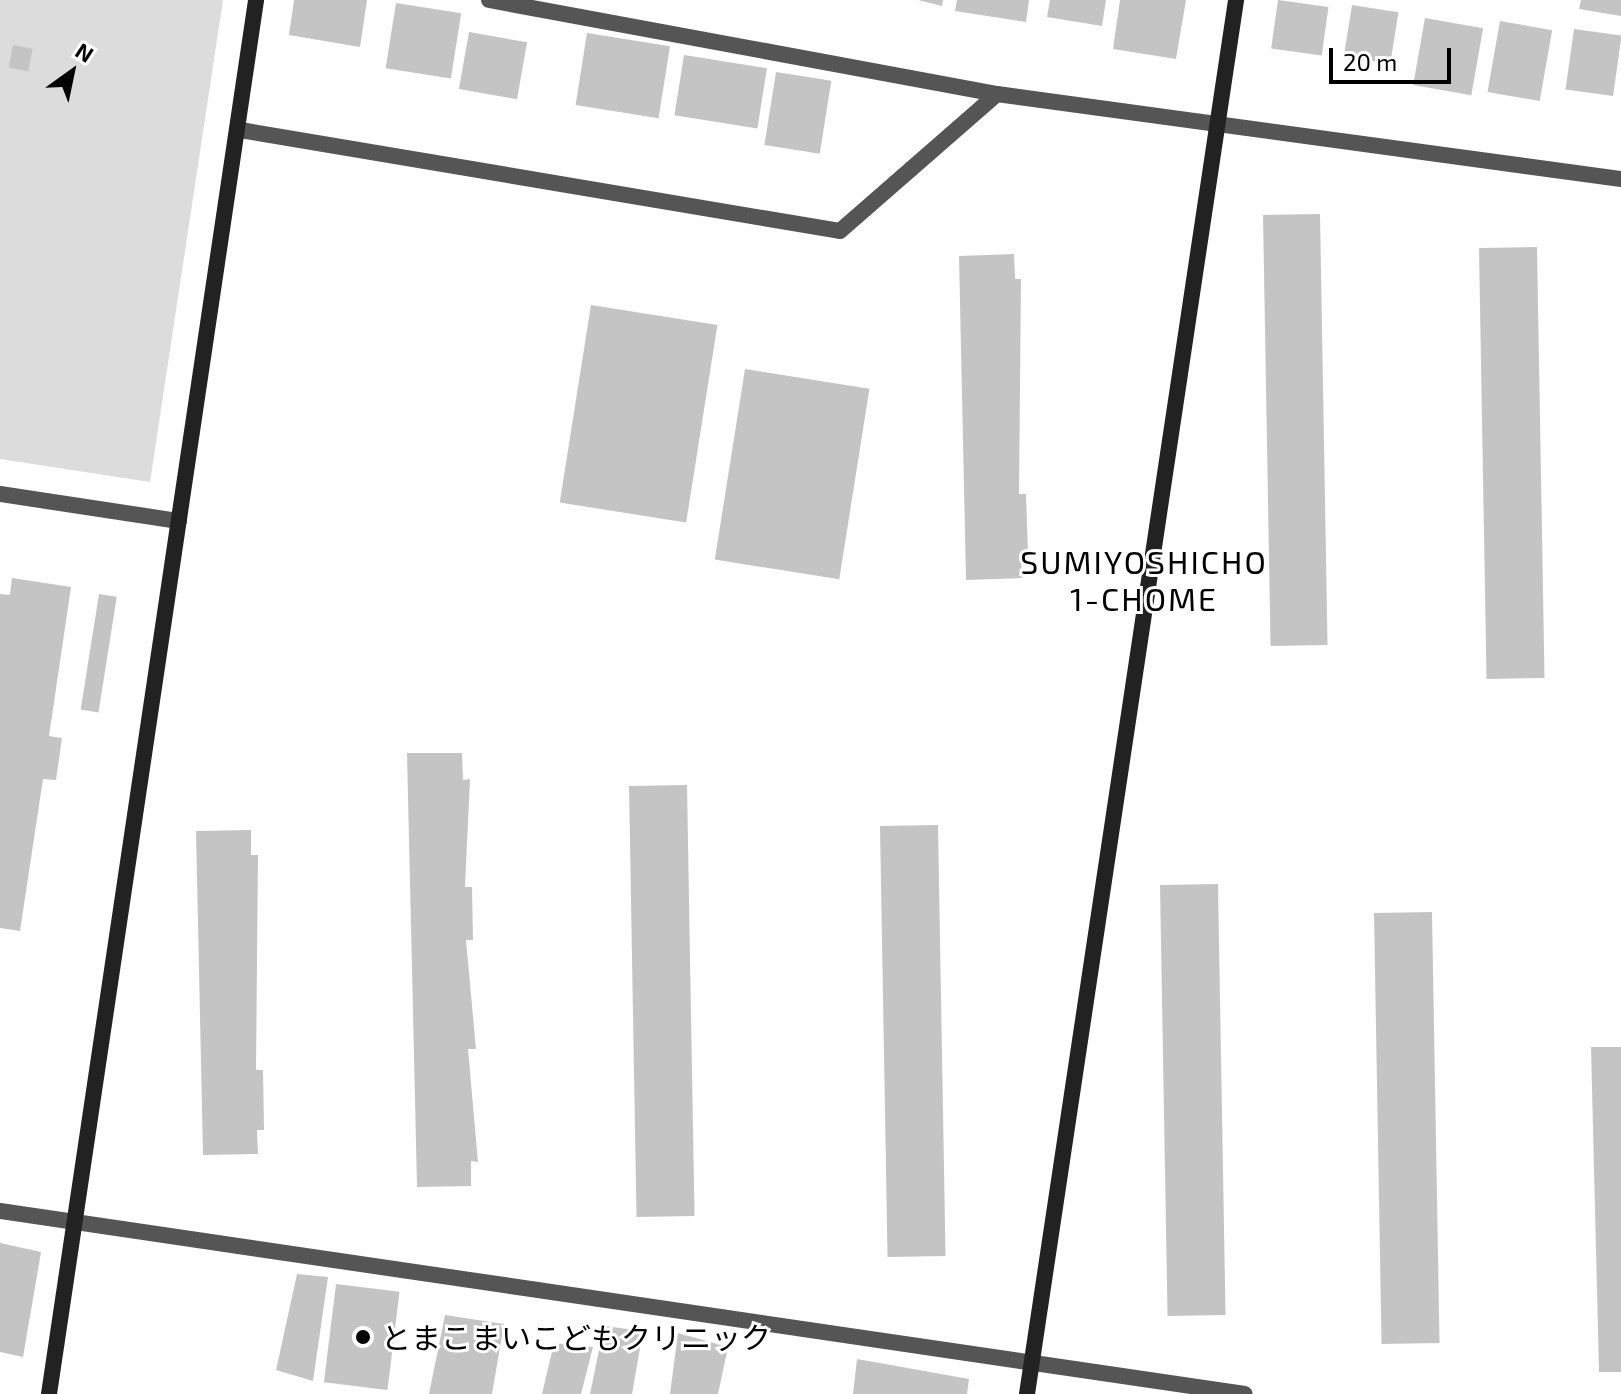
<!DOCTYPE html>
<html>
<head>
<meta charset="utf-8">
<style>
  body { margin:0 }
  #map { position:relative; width:1621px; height:1394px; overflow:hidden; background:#fff; font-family:"Exo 2","Noto Sans JP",sans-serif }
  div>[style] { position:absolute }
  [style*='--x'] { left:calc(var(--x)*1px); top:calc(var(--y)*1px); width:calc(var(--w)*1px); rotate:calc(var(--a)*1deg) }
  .green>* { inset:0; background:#dcdcdc }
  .building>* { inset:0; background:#c4c4c4; transform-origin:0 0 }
  .street>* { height:16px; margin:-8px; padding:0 8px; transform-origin:8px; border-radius:8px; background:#555 }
  .secondary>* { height:16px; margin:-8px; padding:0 8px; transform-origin:8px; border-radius:8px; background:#222 }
  .dots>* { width:22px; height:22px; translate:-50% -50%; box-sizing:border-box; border:4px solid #fff; border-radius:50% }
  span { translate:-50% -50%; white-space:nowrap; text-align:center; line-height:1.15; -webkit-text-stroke:6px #fff; paint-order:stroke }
  .poi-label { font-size:30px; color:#000 }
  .left { translate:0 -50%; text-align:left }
  .neighbourhood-label { font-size:32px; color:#000; letter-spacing:2px }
  .north { position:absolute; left:32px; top:32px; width:80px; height:80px; -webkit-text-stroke:6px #fff; paint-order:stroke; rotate:33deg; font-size:22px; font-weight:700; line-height:32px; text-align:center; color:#000 }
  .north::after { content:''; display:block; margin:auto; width:28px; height:36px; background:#000; clip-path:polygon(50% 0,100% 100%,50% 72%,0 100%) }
  .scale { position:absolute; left:1329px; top:48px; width:122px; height:36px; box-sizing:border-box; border:4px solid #000; border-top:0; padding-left:10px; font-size:24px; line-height:28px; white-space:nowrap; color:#000; -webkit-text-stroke:6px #fff; paint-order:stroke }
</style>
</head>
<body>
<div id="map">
  <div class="green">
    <i style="clip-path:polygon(0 0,223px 0,150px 482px,0 459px)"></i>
  </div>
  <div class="building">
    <i style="clip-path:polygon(294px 0,367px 0,360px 47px,289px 35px)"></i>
    <i style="clip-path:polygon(918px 0,943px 0,942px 6px)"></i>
    <i style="clip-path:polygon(957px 0,1029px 0,1026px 22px,955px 11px)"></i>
    <i style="clip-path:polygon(1050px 0,1106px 0,1102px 26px,1047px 17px)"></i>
    <i style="clip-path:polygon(1120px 0,1186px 0,1176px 59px,1113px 49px)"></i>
    <i style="left:1278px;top:0;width:51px;height:49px;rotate:8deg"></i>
    <i style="clip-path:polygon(1581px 0,1621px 0,1621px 16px,1579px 9px)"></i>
    <i style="left:396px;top:3px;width:66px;height:66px;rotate:9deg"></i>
    <i style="left:1352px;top:5px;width:47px;height:52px;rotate:9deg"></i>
    <i style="left:1425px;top:18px;width:59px;height:68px;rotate:10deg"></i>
    <i style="left:1500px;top:21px;width:53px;height:72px;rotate:10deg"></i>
    <i style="left:1574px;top:29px;width:48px;height:61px;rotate:8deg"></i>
    <i style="left:469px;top:32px;width:59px;height:58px;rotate:10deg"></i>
    <i style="left:587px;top:33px;width:84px;height:73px;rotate:9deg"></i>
    <i style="left:13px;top:45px;width:20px;height:23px;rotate:11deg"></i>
    <i style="left:684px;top:55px;width:84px;height:61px;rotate:9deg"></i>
    <i style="left:776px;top:72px;width:56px;height:74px;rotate:9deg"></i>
    <i style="left:1320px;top:214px;width:431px;height:57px;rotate:89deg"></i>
    <i style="left:1537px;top:247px;width:431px;height:58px;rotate:89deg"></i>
    <i style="clip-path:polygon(1014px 254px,1015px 279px,1021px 279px,1019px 494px,1026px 494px,1028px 554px,1021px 554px,1022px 578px,966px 580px,959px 256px)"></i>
    <i style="left:591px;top:305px;width:128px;height:200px;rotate:9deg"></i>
    <i style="left:745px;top:369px;width:126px;height:193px;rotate:9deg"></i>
    <i style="clip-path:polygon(12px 578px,71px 587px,49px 736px,62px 738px,56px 780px,43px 779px,20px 931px,0 928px,0 594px,10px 595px)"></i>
    <i style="left:99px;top:594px;width:18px;height:117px;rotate:9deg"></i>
    <i style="clip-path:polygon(407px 753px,462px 753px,463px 780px,470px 779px,465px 887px,472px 887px,473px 940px,466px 940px,476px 1049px,468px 1049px,478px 1162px,471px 1161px,471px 1186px,417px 1187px)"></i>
    <i style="left:687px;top:785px;width:431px;height:58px;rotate:89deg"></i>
    <i style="left:938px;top:825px;width:431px;height:58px;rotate:89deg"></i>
    <i style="clip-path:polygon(251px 830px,251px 855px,258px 855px,256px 1070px,263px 1070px,264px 1130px,257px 1130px,258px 1154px,203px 1155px,196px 831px)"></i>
    <i style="left:1218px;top:884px;width:431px;height:58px;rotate:89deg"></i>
    <i style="left:1432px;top:912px;width:431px;height:58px;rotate:89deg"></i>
    <i style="clip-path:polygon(1591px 1047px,1621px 1047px,1621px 1372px,1599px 1372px)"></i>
    <i style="clip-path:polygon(0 1243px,41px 1252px,23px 1357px,0 1352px)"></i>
    <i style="clip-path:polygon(297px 1274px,328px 1277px,313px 1381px,276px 1370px)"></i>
    <i style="left:336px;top:1284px;width:64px;height:99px;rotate:7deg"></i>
    <i style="clip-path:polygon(445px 1315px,504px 1324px,492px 1394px,429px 1394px)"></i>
    <i style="clip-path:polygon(604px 1326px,643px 1331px,632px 1394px,590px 1394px)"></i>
    <i style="clip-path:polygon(678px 1333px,728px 1347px,718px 1394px,670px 1394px)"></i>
    <i style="clip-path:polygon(554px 1343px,593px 1347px,581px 1394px,542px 1394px)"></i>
    <i style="clip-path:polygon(857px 1359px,969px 1379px,967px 1394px,853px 1394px)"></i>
  </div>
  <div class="street">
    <i style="--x:489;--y:0;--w:517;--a:10.48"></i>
    <i style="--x:997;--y:94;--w:630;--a:7.76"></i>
    <i style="--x:240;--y:130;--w:608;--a:9.56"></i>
    <i style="--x:840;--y:231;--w:208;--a:-41.1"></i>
    <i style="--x:0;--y:494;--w:181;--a:8.6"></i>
    <i style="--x:0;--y:1211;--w:1258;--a:8.36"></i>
  </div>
  <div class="secondary">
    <i style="--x:49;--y:1394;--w:1409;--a:-81.55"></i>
    <i style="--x:1027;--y:1394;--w:1410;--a:-81.47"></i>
  </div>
  <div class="dots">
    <i style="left:363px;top:1337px;background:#000"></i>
  </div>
  <div class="poi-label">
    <span class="left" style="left:381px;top:1337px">とまこまいこどもクリニック</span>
  </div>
  <div class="neighbourhood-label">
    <span style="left:1144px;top:580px">SUMIYOSHICHO<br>1-CHOME</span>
  </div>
  <div class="north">N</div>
  <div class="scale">20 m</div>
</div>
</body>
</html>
